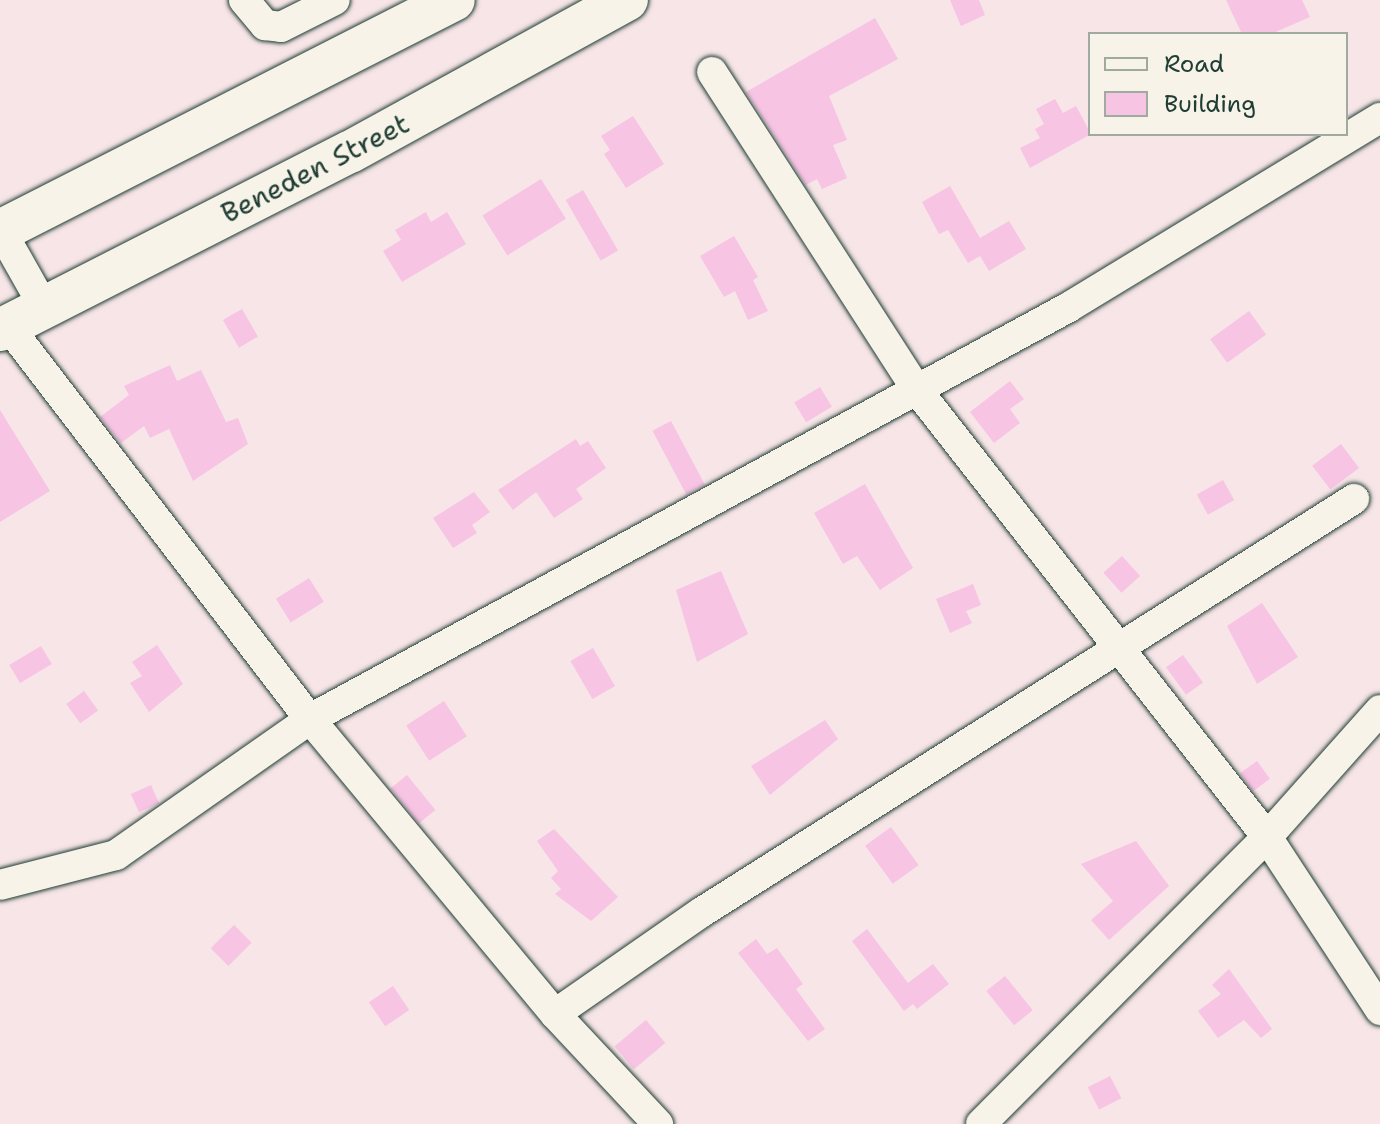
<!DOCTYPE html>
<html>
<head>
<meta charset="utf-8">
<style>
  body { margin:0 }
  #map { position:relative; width:1380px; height:1124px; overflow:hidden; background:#f7e5e7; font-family:"Shantell Sans",sans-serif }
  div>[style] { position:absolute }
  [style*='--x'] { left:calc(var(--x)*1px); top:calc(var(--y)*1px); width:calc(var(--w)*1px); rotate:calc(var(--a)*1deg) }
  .building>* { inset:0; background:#f7c4e4; transform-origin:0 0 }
  .roads { filter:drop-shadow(0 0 2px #1f3d34) drop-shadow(0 0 2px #1f3d34) }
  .street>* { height:30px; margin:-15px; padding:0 15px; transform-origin:15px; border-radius:15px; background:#f7f3e8 }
  .secondary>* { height:42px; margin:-21px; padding:0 21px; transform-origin:21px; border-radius:21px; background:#f7f3e8 }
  span { translate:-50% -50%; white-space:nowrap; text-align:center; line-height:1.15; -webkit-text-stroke:7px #f7f3e8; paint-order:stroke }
  .street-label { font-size:28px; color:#1f3d34 }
  .legend { position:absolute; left:1088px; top:32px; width:260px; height:104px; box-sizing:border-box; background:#f7f3e8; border:2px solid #a1aaa0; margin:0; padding:10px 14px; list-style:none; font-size:24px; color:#1f3d34 }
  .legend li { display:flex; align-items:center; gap:16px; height:40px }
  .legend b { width:40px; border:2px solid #a1aaa0 }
</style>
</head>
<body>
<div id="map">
  <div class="building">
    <i style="clip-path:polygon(950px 0,979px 0,985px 15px,961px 26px)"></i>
    <i style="clip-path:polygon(1226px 0,1302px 0,1310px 17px,1271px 34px,1242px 34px)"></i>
    <i style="clip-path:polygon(875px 18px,898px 59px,829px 96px,847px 140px,833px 145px,847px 178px,822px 189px,817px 179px,806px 185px,746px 92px)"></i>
    <i style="clip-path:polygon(1055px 99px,1063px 113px,1076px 106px,1091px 134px,1030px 168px,1020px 148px,1040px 138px,1035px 129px,1044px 124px,1036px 109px)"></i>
    <i style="clip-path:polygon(633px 116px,664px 164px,626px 188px,604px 154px,610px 150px,601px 136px)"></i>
    <i style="left:541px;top:179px;width:47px;height:69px;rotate:58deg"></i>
    <i style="clip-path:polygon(950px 186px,980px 238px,1009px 221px,1026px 249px,989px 271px,980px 256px,968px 263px,948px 230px,939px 234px,922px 202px)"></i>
    <i style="left:583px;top:190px;width:70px;height:20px;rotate:60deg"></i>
    <i style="clip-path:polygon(426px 212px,431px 222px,447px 212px,466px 244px,402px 282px,383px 251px,401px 240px,395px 230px)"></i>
    <i style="clip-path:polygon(734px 236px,758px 277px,753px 280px,768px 311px,748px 320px,735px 291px,724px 297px,700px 256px)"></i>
    <i style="left:242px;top:309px;width:32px;height:22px;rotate:60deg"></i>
    <i style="left:1249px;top:311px;width:29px;height:48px;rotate:54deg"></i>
    <i style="clip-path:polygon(170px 365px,177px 381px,201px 370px,226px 422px,238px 418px,248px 444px,193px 481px,169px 429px,150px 438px,144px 426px,121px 443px,100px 417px,129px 395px,124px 386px)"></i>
    <i style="clip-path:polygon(1010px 381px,1024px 399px,1010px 409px,1020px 423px,994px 443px,970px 412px)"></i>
    <i style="left:820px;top:387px;width:23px;height:30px;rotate:59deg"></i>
    <i style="clip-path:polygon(0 410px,50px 491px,0 522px)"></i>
    <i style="left:671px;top:421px;width:72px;height:21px;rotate:62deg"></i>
    <i style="clip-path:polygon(576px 439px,580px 446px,588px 441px,606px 468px,576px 489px,583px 499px,554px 518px,536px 492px,513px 510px,498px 490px)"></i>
    <i style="left:1341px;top:444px;width:30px;height:36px;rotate:53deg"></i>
    <i style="left:1223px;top:480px;width:23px;height:30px;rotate:61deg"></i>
    <i style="clip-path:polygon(865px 484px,913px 568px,880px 590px,857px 556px,843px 564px,814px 513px)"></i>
    <i style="clip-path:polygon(474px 492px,490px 512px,472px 525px,477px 533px,453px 548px,433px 518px)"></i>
    <i style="left:1122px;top:556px;width:27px;height:25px;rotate:48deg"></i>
    <i style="clip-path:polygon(721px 571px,748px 634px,697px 662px,676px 590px)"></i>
    <i style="left:309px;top:578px;width:28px;height:39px;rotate:58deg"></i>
    <i style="clip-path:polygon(973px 584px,981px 605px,966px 611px,972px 623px,950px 633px,936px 599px)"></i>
    <i style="clip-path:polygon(1262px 603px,1298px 657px,1257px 684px,1227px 626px)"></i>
    <i style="clip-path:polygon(157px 645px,183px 684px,149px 712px,130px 683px,142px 676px,132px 662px)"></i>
    <i style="left:41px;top:646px;width:21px;height:37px;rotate:59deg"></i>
    <i style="left:593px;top:648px;width:44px;height:26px;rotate:60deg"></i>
    <i style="left:1183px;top:655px;width:34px;height:21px;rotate:54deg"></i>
    <i style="left:84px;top:691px;width:24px;height:22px;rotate:54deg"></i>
    <i style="left:444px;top:701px;width:42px;height:45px;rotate:57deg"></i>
    <i style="clip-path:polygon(825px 720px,838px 739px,770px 795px,751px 766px)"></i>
    <i style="left:1257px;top:761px;width:22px;height:21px;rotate:54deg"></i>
    <i style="left:407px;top:775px;width:45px;height:21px;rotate:51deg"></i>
    <i style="left:151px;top:785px;width:20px;height:22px;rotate:66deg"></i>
    <i style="left:891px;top:827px;width:47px;height:32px;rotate:54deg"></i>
    <i style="clip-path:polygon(554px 829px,618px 897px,591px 921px,555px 894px,561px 889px,551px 878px,558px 871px,537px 841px)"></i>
    <i style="clip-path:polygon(1136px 841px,1169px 886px,1109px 940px,1091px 920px,1113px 901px,1081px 864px)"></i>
    <i style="left:234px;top:925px;width:25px;height:33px;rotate:45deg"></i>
    <i style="clip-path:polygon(867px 929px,908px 983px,933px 964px,949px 984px,917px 1009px,913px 1004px,904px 1011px,852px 941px)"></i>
    <i style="clip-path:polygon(756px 939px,767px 954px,777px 948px,803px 984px,796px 989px,825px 1029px,808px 1041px,738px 953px)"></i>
    <i style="clip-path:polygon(1229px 969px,1272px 1029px,1261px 1038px,1244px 1020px,1218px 1038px,1198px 1011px,1221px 994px,1212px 985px)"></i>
    <i style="left:1005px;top:976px;width:44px;height:24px;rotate:51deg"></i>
    <i style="left:393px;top:986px;width:29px;height:29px;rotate:56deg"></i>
    <i style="left:646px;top:1020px;width:30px;height:41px;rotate:50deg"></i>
    <i style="left:1110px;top:1076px;width:25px;height:25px;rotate:63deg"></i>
  </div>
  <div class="roads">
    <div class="street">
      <i style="--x:244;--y:0;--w:33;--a:50"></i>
      <i style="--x:265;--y:25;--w:16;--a:7"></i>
      <i style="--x:281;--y:27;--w:60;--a:-26.6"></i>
      <i style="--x:712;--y:72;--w:373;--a:57.2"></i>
      <i style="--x:914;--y:386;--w:573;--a:51.95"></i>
      <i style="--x:1267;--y:837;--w:207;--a:56.8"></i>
      <i style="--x:0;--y:229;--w:90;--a:60.6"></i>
      <i style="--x:8;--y:326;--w:496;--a:52.5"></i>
      <i style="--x:310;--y:719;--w:383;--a:50.3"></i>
      <i style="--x:555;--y:1014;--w:151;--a:46.9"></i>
      <i style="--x:0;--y:885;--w:120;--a:-14.5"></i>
      <i style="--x:116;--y:855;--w:237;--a:-35"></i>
      <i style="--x:310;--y:719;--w:864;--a:-28.49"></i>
      <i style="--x:1069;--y:307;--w:364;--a:-31.3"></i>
      <i style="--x:555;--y:1014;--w:179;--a:-34.8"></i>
      <i style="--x:702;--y:912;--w:772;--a:-32.35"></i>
      <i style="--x:981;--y:1124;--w:405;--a:-45.1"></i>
      <i style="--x:1267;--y:837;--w:170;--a:-48.3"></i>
    </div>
    <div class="secondary">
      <i style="--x:0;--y:231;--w:509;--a:-26.97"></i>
      <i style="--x:0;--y:330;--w:393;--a:-27"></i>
      <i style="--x:350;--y:152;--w:316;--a:-28.8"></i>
    </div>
  </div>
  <div class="street-label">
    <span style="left:315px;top:168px;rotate:-27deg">Beneden Street</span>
  </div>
  <ul class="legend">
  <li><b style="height:10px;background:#f7f3e8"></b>Road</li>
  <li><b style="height:22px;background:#f7c4e4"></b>Building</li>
  </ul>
</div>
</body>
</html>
